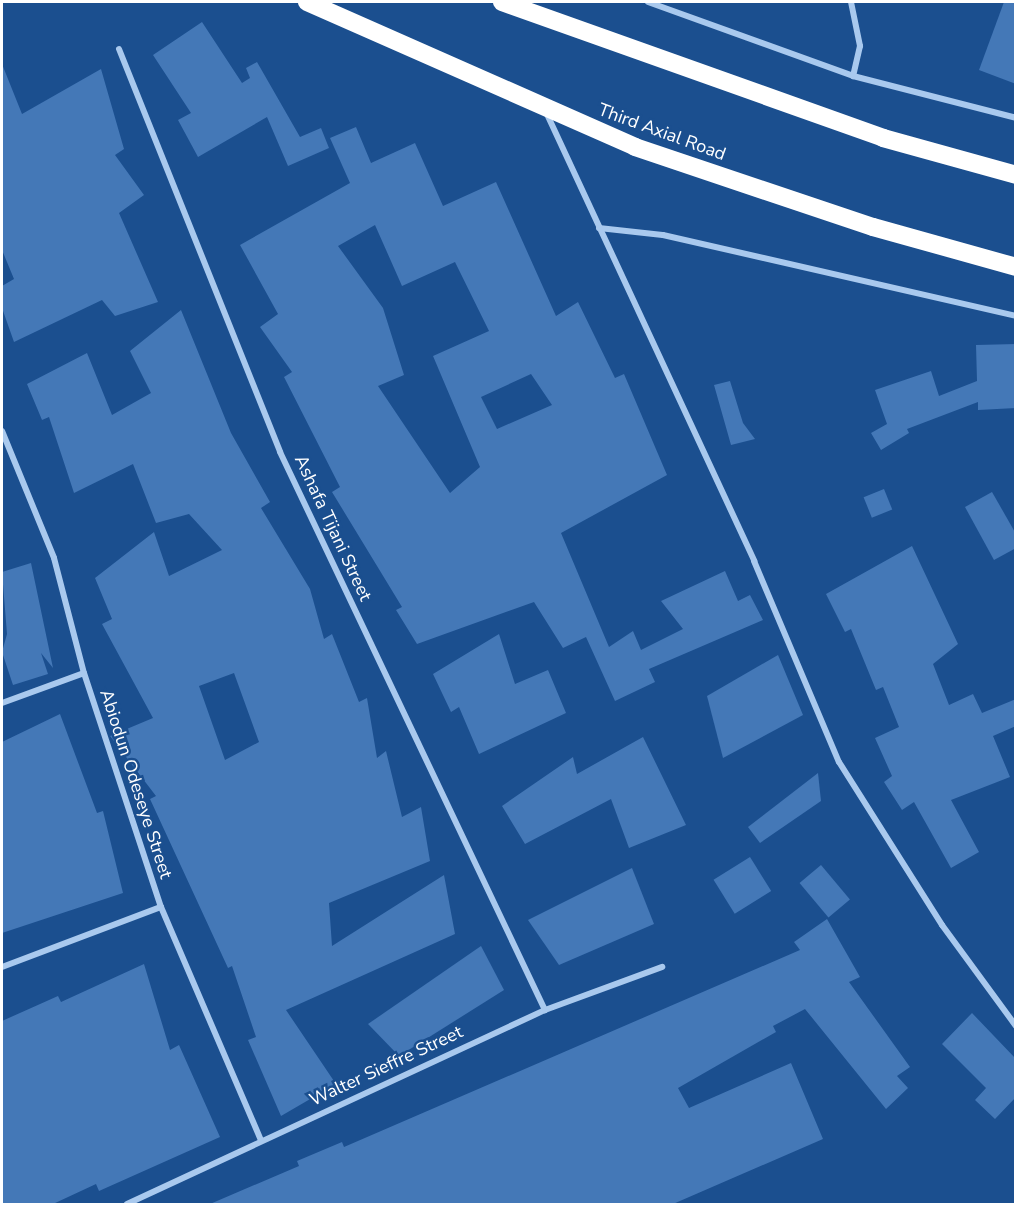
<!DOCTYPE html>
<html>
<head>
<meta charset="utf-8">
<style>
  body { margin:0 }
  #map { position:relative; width:1017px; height:1206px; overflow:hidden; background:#1b4f8f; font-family:"Nunito Sans",sans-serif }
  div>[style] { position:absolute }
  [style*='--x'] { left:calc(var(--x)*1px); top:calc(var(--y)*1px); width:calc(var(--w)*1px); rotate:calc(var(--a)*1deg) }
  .building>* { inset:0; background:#4478b7; transform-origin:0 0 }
  .minor>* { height:6px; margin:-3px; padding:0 3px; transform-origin:3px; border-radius:3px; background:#a9c9ee }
  .motorway>* { height:18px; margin:-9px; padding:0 9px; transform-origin:9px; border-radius:9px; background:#fff }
  span { translate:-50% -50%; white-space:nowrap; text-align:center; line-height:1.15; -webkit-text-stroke:5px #1b4f8f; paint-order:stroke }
  .street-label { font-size:18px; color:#fff }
  .frame { position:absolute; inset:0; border:3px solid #fff; pointer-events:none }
</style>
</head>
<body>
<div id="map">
  <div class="building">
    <i style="clip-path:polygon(1004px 2px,1016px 2px,1016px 84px,979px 70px)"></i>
    <i style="clip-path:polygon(202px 22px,242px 83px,250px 78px,246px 68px,257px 62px,300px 137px,321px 128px,329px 148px,288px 166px,267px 117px,198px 157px,178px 120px,191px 113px,153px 55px)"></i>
    <i style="clip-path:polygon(2px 64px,22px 114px,101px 69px,124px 149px,115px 155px,144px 195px,119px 213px,158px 302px,115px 316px,102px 300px,14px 342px,2px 308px,2px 286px,14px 279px,2px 250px)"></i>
    <i style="clip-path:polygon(evenodd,356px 127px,371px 163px,415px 143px,443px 206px,496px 182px,556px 316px,578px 302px,615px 378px,624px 374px,667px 475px,561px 533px,609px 647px,633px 631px,641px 650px,683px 629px,661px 601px,725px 571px,738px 601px,750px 595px,763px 620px,649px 669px,655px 682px,615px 701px,586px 637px,563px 648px,534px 602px,417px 644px,396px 610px,402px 607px,332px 492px,340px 487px,284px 377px,292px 372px,260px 327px,278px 314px,240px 245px,350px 183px,330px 138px,356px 127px,375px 225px,402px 286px,455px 262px,489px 331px,433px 356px,480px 467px,450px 493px,378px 386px,404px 375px,383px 308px,338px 246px,375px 225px,356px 127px,531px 374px,552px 405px,497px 429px,481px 397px,531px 374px)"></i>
    <i style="clip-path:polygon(evenodd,181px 310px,231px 433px,270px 502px,261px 508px,310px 589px,324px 639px,332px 634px,359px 702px,367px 698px,377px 758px,386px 751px,402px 817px,421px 807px,430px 861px,329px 903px,332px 946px,444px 875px,455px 934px,286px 1010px,336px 1084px,281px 1116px,248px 1040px,256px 1037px,232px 966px,228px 968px,150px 799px,156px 796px,110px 736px,153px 718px,102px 624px,112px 619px,95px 578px,154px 532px,169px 576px,222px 550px,189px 514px,156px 523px,133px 464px,74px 493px,49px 417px,42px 420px,27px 384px,87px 353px,112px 415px,151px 393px,130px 351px,181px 310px,234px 673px,259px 742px,225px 760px,199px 686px,234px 673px)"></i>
    <i style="clip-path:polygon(1016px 344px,1016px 408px,978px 410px,978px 402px,907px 429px,909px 433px,881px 450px,871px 433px,887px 424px,875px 390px,931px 371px,939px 396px,977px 381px,976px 345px)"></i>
    <i style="clip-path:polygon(730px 381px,743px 423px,755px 439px,731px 445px,714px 385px)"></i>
    <i style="left:884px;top:489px;width:22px;height:22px;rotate:68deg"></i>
    <i style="clip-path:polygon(992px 492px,1016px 534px,1016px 548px,994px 560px,965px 507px)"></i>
    <i style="clip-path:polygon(912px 546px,958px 644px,933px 664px,949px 705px,973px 694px,982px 713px,1016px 699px,1016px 726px,993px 736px,1010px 777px,951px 800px,979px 852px,951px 868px,914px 802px,902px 810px,884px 782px,892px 776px,875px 738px,899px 727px,883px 687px,876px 690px,851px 629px,845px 632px,826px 594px)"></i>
    <i style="clip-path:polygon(31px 563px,53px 668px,41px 653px,48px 674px,13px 685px,2px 652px,7px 634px,2px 572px)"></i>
    <i style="clip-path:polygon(499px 634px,515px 684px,548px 670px,566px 713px,479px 754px,459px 707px,451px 712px,433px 674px)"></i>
    <i style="clip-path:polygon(778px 655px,803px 715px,723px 758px,707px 696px)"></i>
    <i style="clip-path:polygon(60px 714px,97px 813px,103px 811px,123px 893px,2px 933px,2px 742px)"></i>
    <i style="clip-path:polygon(643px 737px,686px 825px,629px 848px,611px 799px,525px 844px,502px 806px,573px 757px,577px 774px)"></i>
    <i style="clip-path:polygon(818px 773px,821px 801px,760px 843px,748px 827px)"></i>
    <i style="left:750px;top:857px;width:40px;height:43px;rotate:58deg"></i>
    <i style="left:821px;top:865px;width:45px;height:28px;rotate:50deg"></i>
    <i style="clip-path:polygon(632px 868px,654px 924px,559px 965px,528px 920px)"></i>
    <i style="clip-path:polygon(827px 919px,860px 977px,849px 982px,910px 1067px,897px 1076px,908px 1088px,886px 1109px,805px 1009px,773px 1026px,776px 1032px,678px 1088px,689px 1108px,791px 1063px,823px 1139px,673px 1204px,210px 1204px,299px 1166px,297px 1161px,342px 1142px,344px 1147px,800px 950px,794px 942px)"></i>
    <i style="clip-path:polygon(481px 946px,504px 990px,399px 1056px,368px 1024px)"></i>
    <i style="clip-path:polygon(144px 964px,170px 1050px,179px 1045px,220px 1137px,99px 1191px,96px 1184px,53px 1204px,2px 1204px,2px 1021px,58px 996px,61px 1002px)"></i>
    <i style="clip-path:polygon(972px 1013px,1016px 1059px,1016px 1097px,995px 1119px,975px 1100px,986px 1088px,942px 1044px)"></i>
  </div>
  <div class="minor">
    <i style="--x:648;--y:2;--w:218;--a:19.8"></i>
    <i style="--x:853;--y:76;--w:168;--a:14.4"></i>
    <i style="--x:851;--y:2;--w:45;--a:78.4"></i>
    <i style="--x:860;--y:46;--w:31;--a:103"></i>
    <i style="--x:119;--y:49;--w:434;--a:68.2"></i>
    <i style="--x:280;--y:452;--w:618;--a:64.6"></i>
    <i style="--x:546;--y:112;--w:495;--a:65.1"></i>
    <i style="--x:754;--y:561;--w:218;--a:67.1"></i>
    <i style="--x:839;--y:762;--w:193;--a:57.7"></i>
    <i style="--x:942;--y:925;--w:125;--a:53.8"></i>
    <i style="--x:599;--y:228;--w:64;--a:6.2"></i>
    <i style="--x:663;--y:235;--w:362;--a:12.9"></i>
    <i style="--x:2;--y:431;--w:137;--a:67.7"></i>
    <i style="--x:54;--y:558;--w:119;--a:75.4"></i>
    <i style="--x:84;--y:673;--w:246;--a:71.8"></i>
    <i style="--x:161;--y:907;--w:254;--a:66.8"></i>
    <i style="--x:2;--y:703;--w:87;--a:-20.1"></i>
    <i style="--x:2;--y:967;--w:170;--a:-20.7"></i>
    <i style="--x:127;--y:1204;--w:461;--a:-24.9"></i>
    <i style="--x:545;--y:1010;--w:125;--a:-20.2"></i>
  </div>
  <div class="motorway">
    <i style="--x:307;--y:2;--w:359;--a:23.8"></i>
    <i style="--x:635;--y:147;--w:251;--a:18.6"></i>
    <i style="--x:873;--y:227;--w:148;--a:15.6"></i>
    <i style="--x:502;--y:2;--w:405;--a:19.6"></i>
    <i style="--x:883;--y:138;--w:138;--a:15.5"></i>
  </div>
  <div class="street-label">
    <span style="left:662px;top:132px;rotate:20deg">Third Axial Road</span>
    <span style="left:333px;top:528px;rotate:65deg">Ashafa Tijani Street</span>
    <span style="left:136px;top:784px;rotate:72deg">Abiodun Odeseye Street</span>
    <span style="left:386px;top:1066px;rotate:-25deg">Walter Sieffre Street</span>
  </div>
  <div class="frame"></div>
</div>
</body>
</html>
